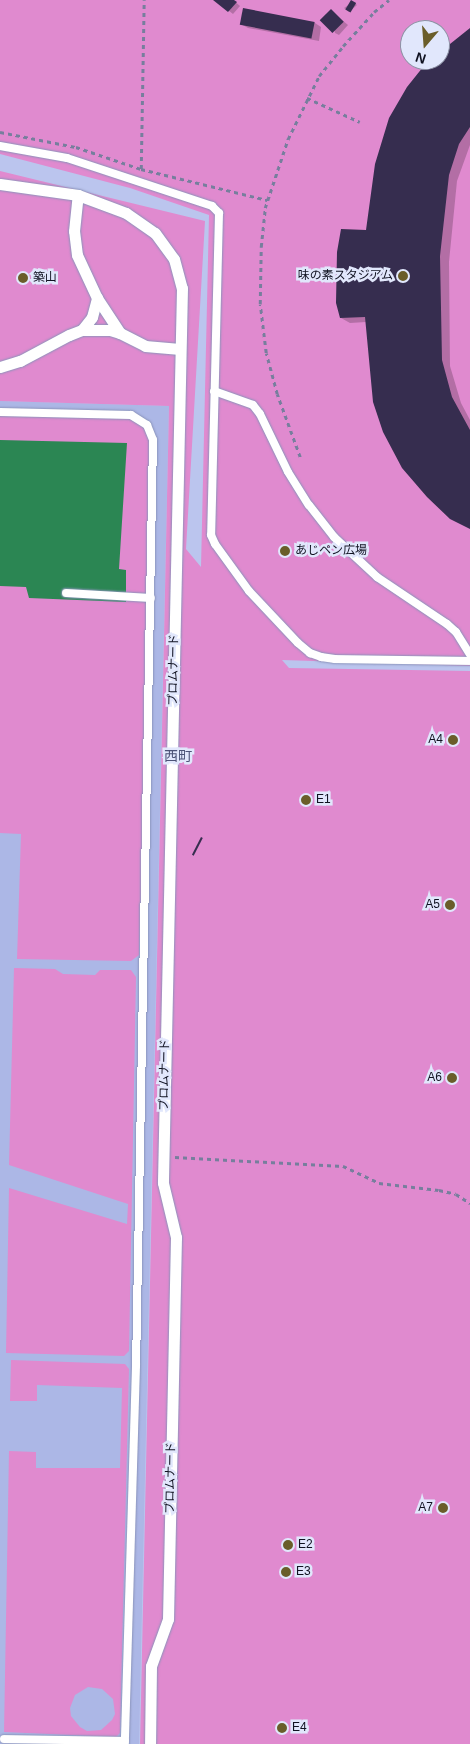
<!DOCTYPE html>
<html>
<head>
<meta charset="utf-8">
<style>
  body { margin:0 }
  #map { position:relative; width:470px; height:1744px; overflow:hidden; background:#bbc5ee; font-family:Helvetica,"Noto Sans JP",sans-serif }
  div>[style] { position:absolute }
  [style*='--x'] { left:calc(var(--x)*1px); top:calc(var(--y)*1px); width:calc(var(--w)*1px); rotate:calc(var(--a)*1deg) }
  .built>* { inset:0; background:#acb7e6 }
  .green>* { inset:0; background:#e08acf }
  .water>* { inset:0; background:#2b8653 }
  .shadow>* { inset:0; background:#0003 }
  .building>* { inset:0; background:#362d4f; transform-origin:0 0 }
  .path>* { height:2.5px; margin-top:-1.25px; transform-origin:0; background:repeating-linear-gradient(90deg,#777e9d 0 4px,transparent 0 8px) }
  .roads { filter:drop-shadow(0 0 1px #8a93ba) drop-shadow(0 0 1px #8a93ba) }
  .service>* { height:8px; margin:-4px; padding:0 4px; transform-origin:4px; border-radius:4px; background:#fff }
  .pedestrian>* { height:11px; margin:-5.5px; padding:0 5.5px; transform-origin:5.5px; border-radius:5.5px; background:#fff }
  .dots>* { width:14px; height:14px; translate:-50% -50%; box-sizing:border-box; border:2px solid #e1e7fc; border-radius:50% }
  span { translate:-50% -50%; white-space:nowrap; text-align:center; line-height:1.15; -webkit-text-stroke:5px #e1e7fc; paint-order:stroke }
  .poi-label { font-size:12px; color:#101221 }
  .right { translate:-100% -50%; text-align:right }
  .left { translate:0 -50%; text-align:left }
  .street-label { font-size:12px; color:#101221 }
  .neighbourhood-label { font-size:14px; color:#4c5377 }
  .north { position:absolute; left:400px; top:20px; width:50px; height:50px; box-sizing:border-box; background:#e1e7fc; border:1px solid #8d92a4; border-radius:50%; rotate:198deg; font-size:14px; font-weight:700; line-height:20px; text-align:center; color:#101221 }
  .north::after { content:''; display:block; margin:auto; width:18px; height:22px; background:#6a5d2a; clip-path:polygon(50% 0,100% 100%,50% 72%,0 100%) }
</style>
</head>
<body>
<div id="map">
  <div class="built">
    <i style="clip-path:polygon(0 401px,169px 406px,139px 1744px,0 1744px)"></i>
  </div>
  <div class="green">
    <i style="clip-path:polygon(evenodd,0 0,470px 0,470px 666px,282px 660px,289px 668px,470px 671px,470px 1744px,140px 1744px,169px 406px,0 401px,0 171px,205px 221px,186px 549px,201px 567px,209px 215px,130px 188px,0 154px,0 0,410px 30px,440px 30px,440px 60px,410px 60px,410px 30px)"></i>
    <i style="clip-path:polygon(0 414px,136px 416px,146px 423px,155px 450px,139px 955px,131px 961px,17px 959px,21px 834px,0 833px)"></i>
    <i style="clip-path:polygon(14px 968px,55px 969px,63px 974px,95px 975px,100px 970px,131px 970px,136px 977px,129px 1351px,124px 1356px,6px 1353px,9px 1188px,127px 1224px,128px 1204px,9px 1165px)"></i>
    <i style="clip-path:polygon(evenodd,11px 1360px,125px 1364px,129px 1369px,120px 1733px,116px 1737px,4px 1732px,9px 1451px,36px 1452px,36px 1468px,120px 1468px,122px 1388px,37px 1385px,37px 1401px,10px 1401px,11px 1360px,88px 1687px,102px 1689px,113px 1699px,115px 1714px,112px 1720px,101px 1730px,87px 1731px,80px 1727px,71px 1716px,70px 1708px,75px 1695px,88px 1687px)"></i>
  </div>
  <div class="water">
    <i style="clip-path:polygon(0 440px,127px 443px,119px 569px,126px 570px,126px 602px,29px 598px,26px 587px,0 586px)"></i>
  </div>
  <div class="shadow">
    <i style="clip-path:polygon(215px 0,233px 0,240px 6px,233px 14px)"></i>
    <i style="clip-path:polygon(353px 2px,357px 5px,349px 12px,344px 8px)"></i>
    <i style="clip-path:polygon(331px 11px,348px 25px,339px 35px,335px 33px)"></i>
    <i style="clip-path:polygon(315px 23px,321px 27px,319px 41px,248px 28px,241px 24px)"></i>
    <i style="clip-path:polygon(470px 29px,470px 145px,457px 181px,449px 262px,450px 366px,461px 403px,470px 420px,470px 528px,366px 322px,350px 323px,341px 318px,368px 231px,433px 60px,440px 60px,440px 53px)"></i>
  </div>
  <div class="building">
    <i style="clip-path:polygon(213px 0,234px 0,237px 2px,228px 12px)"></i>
    <i style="left:351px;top:0;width:6px;height:11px;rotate:31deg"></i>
    <i style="left:243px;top:8px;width:73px;height:17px;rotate:11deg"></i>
    <i style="left:331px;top:9px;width:18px;height:16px;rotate:45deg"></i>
    <i style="clip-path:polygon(470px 28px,470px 127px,459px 144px,449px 175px,440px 256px,442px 360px,452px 397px,470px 430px,470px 529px,450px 519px,427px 497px,402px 468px,383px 432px,373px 402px,365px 317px,340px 318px,336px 303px,337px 252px,341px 229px,366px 230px,375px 164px,389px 118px,407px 87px,423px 67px,431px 60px,440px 60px,440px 52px)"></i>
    <i style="left:201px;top:837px;width:2px;height:20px;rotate:27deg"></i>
  </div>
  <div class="path">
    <i style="--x:307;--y:98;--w:58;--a:24.4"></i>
    <i style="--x:0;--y:132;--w:77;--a:11.2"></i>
    <i style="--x:76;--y:147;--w:69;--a:18.7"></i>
    <i style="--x:141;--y:169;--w:130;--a:13.8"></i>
    <i style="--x:141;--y:169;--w:169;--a:-89"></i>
    <i style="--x:300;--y:457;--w:67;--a:-110.1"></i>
    <i style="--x:277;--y:394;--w:42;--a:-105"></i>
    <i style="--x:266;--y:353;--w:49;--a:-97"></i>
    <i style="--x:260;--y:304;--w:57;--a:-89"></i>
    <i style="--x:261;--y:247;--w:39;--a:-84"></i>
    <i style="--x:265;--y:208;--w:73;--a:-71.6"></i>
    <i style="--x:288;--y:139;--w:70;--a:-63.8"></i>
    <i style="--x:319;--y:76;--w:38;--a:-51"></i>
    <i style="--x:343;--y:46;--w:46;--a:-47.6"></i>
    <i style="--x:374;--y:12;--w:19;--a:-39"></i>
    <i style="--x:175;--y:1157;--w:168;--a:3.1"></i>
    <i style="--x:343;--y:1166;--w:40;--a:25"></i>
    <i style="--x:379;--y:1183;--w:60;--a:6.7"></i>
    <i style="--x:439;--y:1190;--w:17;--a:13"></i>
    <i style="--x:456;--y:1194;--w:17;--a:33"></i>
  </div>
  <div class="roads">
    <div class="service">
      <i style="--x:0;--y:146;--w:68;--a:10.2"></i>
      <i style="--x:67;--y:158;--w:153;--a:18.3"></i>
      <i style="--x:212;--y:206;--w:10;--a:45"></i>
      <i style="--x:219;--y:213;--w:322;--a:91.4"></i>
      <i style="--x:211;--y:535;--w:10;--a:66"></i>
      <i style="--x:215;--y:544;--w:58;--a:54.1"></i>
      <i style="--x:249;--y:591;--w:71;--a:46.7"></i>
      <i style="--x:298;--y:643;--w:16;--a:40"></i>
      <i style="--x:310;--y:653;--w:12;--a:20"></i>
      <i style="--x:321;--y:657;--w:14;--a:8"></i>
      <i style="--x:335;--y:659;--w:135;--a:0.8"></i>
      <i style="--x:214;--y:391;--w:41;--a:19.7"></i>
      <i style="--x:253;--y:405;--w:11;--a:52"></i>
      <i style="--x:260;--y:414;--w:64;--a:64.2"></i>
      <i style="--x:288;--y:472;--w:39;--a:58"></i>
      <i style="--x:309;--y:505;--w:41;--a:52"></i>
      <i style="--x:334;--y:537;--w:59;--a:42.9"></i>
      <i style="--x:377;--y:577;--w:84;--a:33.9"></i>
      <i style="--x:447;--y:624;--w:12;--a:42"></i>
      <i style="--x:456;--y:632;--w:26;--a:58"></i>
      <i style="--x:0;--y:412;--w:131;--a:1.3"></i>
      <i style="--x:131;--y:415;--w:19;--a:32"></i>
      <i style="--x:147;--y:425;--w:16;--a:68"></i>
      <i style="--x:153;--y:440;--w:926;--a:91.05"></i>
      <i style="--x:136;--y:1366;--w:378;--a:91.7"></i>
      <i style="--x:66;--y:593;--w:85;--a:3.4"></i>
      <i style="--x:4;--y:1739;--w:121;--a:0.9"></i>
    </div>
    <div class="pedestrian">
      <i style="--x:0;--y:184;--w:79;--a:8"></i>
      <i style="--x:97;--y:298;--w:42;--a:56.7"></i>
      <i style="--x:82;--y:330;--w:16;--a:-52"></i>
      <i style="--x:92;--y:317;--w:20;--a:-75"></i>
      <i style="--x:97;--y:298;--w:47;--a:-114.9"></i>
      <i style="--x:77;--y:255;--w:24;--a:-97"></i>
      <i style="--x:74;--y:231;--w:36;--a:-84"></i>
      <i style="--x:78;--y:195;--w:51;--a:20.6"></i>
      <i style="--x:126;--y:213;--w:35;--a:35"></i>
      <i style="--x:155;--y:233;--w:32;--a:54"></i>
      <i style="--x:174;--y:259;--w:30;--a:75"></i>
      <i style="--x:182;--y:288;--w:895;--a:91.22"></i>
      <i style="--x:163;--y:1183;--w:56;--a:76.5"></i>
      <i style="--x:176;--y:1237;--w:382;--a:91.2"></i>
      <i style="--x:168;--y:1619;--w:50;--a:109.9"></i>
      <i style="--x:151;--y:1666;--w:78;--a:90.7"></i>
      <i style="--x:0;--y:367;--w:21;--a:-17"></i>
      <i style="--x:20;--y:361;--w:55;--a:-28"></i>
      <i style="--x:69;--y:335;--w:14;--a:-21"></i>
      <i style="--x:82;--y:330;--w:28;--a:0"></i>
      <i style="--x:110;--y:330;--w:10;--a:17"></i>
      <i style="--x:120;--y:333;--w:28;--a:27"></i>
      <i style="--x:145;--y:346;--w:35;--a:5"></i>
    </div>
  </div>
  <div class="dots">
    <i style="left:403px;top:276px;background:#6a5d2a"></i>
    <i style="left:23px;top:278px;background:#6a5d2a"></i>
    <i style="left:285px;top:551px;background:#6a5d2a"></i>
    <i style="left:453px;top:740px;background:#6a5d2a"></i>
    <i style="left:306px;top:800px;background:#6a5d2a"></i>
    <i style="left:450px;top:905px;background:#6a5d2a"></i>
    <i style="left:452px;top:1078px;background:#6a5d2a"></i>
    <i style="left:443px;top:1508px;background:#6a5d2a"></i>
    <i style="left:288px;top:1545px;background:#6a5d2a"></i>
    <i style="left:286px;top:1572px;background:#6a5d2a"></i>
    <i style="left:282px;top:1728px;background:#6a5d2a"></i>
  </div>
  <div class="poi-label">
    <span class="right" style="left:393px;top:276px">味の素スタジアム</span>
    <span class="left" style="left:33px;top:278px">築山</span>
    <span class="left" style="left:295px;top:551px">あじペン広場</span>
    <span class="right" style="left:443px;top:740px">A4</span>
    <span class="left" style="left:316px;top:800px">E1</span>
    <span class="right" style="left:440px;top:905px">A5</span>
    <span class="right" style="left:442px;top:1078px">A6</span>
    <span class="right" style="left:433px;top:1508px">A7</span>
    <span class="left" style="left:298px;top:1545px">E2</span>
    <span class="left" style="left:296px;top:1572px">E3</span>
    <span class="left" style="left:292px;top:1728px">E4</span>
  </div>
  <div class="street-label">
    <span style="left:174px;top:670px;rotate:-89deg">プロムナード</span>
    <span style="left:165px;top:1075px;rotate:-89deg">プロムナード</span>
    <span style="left:171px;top:1478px;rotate:-89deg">プロムナード</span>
  </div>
  <div class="neighbourhood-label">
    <span style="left:178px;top:756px">西町</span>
  </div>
  <div class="north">N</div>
</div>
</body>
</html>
